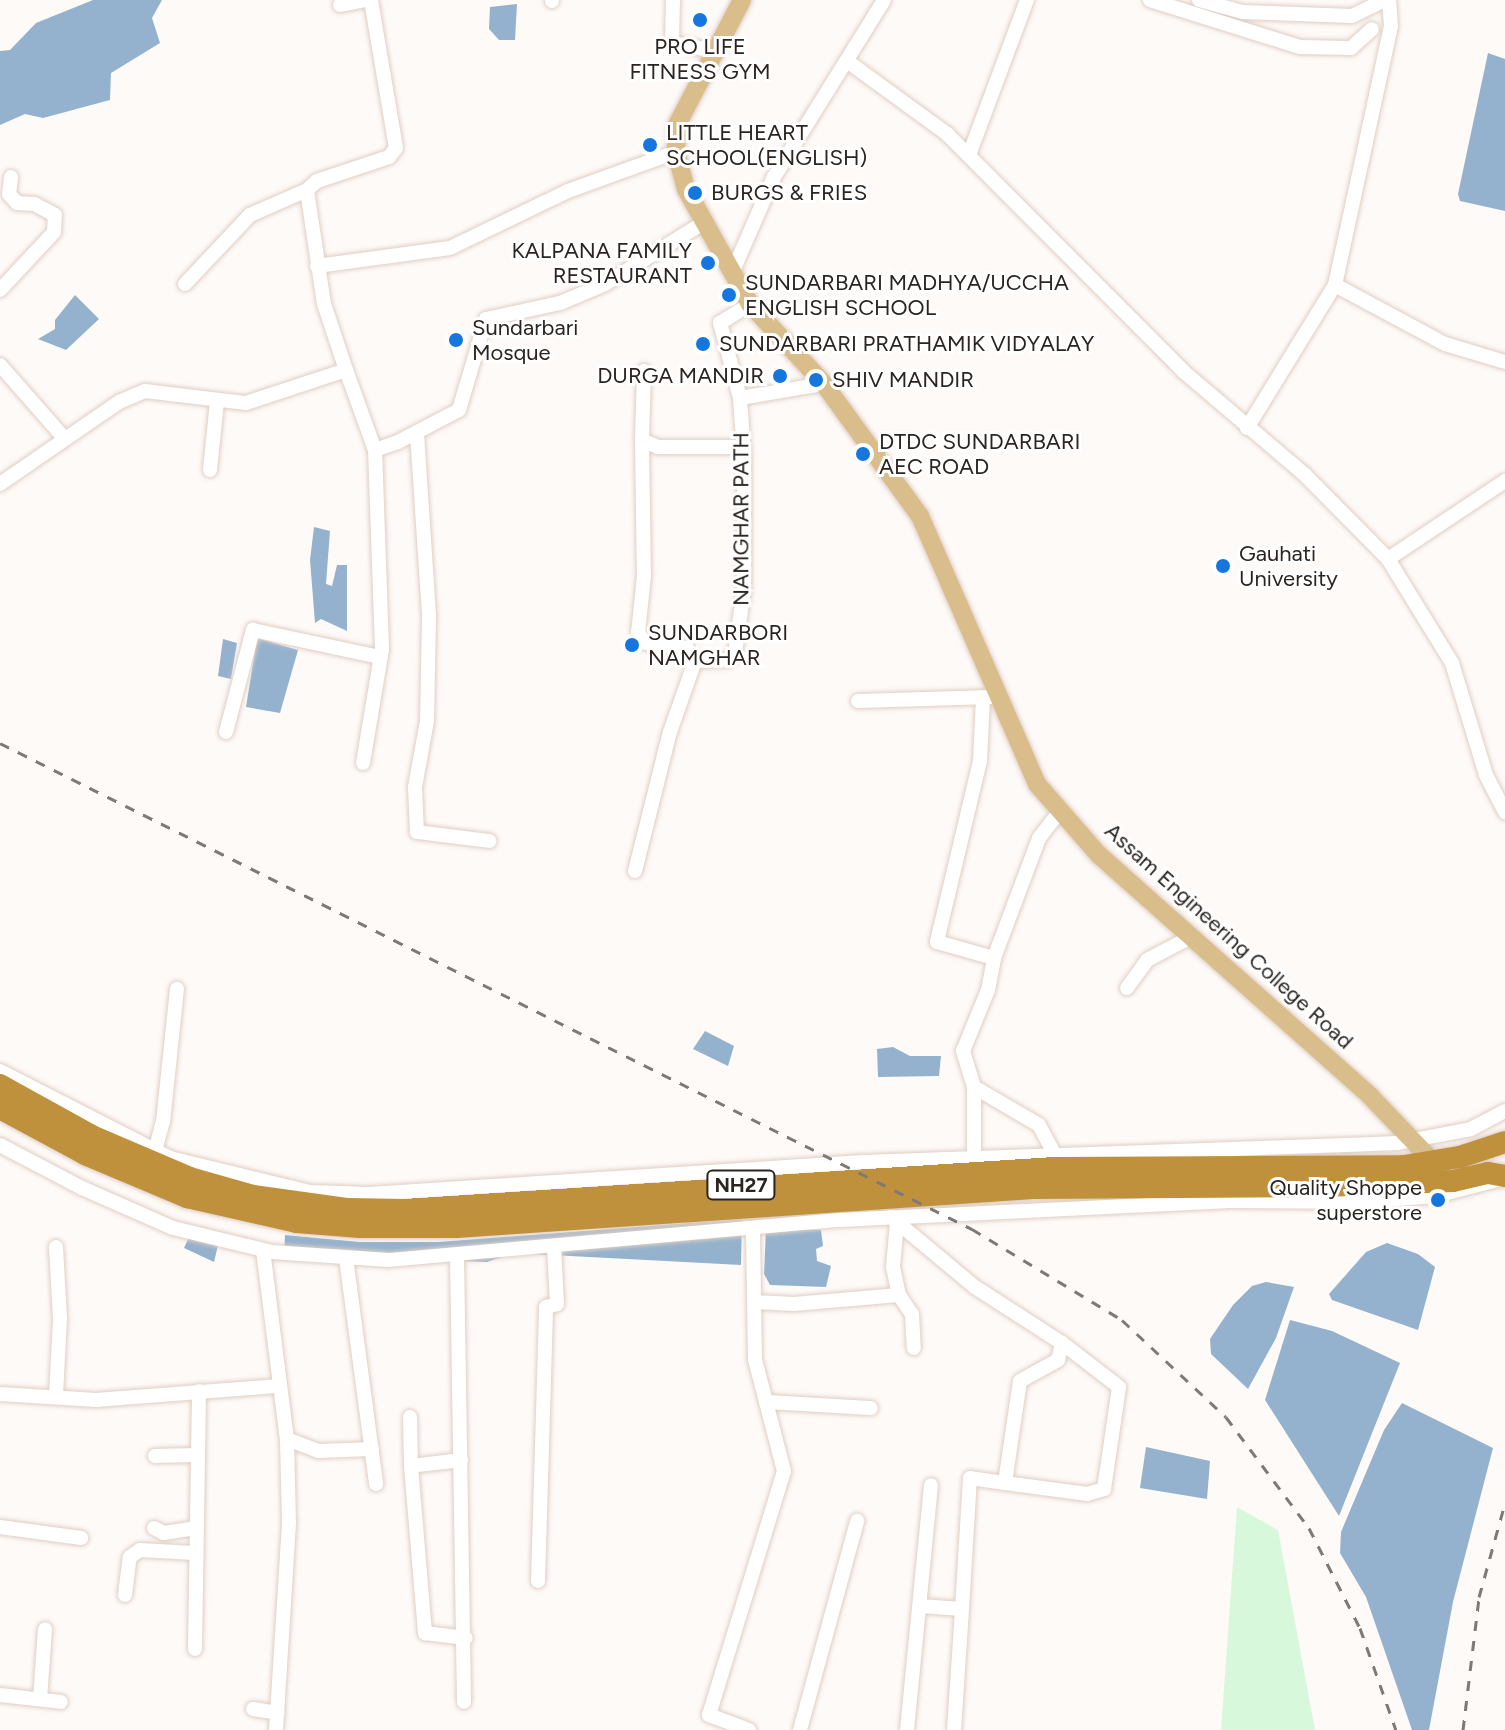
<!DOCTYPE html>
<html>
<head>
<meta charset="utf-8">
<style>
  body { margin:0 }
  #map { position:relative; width:1505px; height:1730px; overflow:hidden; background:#fefaf8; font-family:Figtree,sans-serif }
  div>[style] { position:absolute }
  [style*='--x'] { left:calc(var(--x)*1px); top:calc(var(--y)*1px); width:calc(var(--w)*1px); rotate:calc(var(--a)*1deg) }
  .green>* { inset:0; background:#d8f8dc }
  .water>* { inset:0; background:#94b2cd }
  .roads { filter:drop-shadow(0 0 2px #dfcec3) drop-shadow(0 0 2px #dfcec3) }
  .minor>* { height:14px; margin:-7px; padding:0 7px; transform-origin:7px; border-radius:7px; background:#fff }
  .major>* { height:18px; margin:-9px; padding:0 9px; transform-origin:9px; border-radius:9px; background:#d9bd8a }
  .highway>* { height:22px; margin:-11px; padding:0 11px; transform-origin:11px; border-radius:11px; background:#bf913c }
  .rail>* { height:3px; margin-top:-1.5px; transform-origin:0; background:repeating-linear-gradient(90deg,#7f7976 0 10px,transparent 0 20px) }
  .dots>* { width:22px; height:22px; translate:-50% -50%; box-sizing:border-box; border:4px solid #fff; border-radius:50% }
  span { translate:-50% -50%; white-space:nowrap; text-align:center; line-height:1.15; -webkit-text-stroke:6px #fff; paint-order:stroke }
  .shield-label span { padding:2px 6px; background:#fff; border:2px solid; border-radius:6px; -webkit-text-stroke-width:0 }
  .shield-label { font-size:20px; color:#2b2420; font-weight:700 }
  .poi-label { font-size:22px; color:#2b2420 }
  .left { translate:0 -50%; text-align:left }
  .right { translate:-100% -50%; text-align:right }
  .street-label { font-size:22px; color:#2b2420 }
</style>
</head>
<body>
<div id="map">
  <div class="green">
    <i style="clip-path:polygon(1237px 1507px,1278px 1530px,1315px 1730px,1221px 1730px)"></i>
  </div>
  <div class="water">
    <i style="clip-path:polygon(93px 0,162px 0,152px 18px,160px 43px,111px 73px,110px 100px,43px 118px,25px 114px,0 125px,0 51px,10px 50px,36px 23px)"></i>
    <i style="clip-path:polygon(517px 4px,515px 40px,499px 40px,489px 29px,490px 7px)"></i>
    <i style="clip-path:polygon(1488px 53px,1505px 59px,1505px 211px,1460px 201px,1458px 194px)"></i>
    <i style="clip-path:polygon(75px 295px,99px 319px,66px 350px,38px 339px,55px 329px,55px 320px)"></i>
    <i style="clip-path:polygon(314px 527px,330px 531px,326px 584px,332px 586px,337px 565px,347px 565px,347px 631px,321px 619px,315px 623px,310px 560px)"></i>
    <i style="clip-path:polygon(257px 638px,298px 650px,280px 713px,246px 707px)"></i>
    <i style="clip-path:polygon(223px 639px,237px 643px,231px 679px,218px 676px)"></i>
    <i style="clip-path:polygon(705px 1031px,734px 1046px,728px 1066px,693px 1049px)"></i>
    <i style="clip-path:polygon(893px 1047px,910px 1056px,941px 1056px,939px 1076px,878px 1077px,877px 1049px)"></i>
    <i style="clip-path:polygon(742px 1219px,741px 1265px,514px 1253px,487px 1262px,284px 1255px,285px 1235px,360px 1242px,438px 1242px)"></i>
    <i style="clip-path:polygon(766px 1228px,821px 1230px,823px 1246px,816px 1249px,817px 1261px,831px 1266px,826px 1287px,770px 1285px,764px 1274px)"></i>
    <i style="clip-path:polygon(189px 1237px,219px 1241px,214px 1262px,184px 1248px)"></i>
    <i style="clip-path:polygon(1387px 1243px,1418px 1254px,1435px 1267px,1418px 1330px,1332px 1300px,1329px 1294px,1366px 1252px)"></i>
    <i style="clip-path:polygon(1266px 1282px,1294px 1287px,1276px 1338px,1248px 1389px,1211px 1354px,1210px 1339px,1233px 1305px,1252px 1286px)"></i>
    <i style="clip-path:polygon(1290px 1320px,1332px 1331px,1400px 1363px,1339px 1516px,1265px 1400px)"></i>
    <i style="clip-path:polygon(1402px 1403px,1493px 1448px,1453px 1602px,1429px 1730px,1412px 1730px,1366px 1597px,1340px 1553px,1341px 1532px,1384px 1430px)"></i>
    <i style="clip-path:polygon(1146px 1447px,1210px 1461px,1207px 1499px,1140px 1488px)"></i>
  </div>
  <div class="roads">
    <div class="minor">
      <i style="--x:673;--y:0;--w:43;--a:91.3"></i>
      <i style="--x:672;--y:43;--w:44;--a:10.5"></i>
      <i style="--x:1150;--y:0;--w:157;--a:17.4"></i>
      <i style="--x:1300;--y:47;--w:51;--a:1.1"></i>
      <i style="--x:1351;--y:48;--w:28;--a:-42"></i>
      <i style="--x:1199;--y:0;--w:46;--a:15.3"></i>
      <i style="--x:1243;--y:12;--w:109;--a:2.1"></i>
      <i style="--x:1352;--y:16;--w:37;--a:-26"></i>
      <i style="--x:552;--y:1;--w:1;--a:-90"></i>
      <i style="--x:340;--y:5;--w:26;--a:-11"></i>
      <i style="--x:847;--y:61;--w:124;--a:36.1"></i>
      <i style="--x:947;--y:134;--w:334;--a:45.1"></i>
      <i style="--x:1183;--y:371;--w:159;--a:40.4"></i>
      <i style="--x:1304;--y:474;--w:120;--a:45.3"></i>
      <i style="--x:1388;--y:559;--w:122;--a:58.4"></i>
      <i style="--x:1452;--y:663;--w:117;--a:73.1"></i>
      <i style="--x:1486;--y:775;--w:42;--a:62.8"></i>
      <i style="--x:969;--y:155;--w:165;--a:-69.5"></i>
      <i style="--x:317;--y:266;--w:134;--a:-7.7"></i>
      <i style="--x:450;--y:248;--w:131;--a:-25.8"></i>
      <i style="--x:568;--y:191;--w:115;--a:-19.9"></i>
      <i style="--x:732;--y:273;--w:105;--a:-66.4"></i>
      <i style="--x:774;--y:177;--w:208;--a:-58.1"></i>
      <i style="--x:185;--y:284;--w:95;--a:-46.7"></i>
      <i style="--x:250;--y:215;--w:62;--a:-23.7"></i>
      <i style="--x:1335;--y:285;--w:125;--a:28.2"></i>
      <i style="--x:1445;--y:344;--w:63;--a:16.7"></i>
      <i style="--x:0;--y:290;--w:79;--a:-47"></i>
      <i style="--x:54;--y:232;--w:17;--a:-87"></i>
      <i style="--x:55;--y:215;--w:24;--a:-152"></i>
      <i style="--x:34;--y:204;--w:17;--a:-177"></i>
      <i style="--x:17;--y:203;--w:12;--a:-132"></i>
      <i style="--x:9;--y:194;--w:17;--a:-83"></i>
      <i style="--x:0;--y:365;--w:98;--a:48.7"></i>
      <i style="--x:346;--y:370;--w:70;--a:-108.4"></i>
      <i style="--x:324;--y:304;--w:115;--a:-98.5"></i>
      <i style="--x:307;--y:190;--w:13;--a:-42"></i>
      <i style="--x:317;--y:181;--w:76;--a:-18.4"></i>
      <i style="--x:389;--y:157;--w:11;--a:-52"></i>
      <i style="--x:396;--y:148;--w:150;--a:-99.6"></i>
      <i style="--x:644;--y:371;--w:69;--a:91.7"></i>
      <i style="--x:642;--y:440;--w:17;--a:24"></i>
      <i style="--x:658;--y:447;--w:85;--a:0"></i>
      <i style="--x:740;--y:398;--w:85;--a:-9.5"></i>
      <i style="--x:1247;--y:428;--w:168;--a:-58.4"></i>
      <i style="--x:1335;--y:285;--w:264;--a:-77.8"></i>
      <i style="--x:1391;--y:27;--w:27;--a:-94"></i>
      <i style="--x:417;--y:434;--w:183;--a:86.2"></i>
      <i style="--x:429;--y:617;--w:104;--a:91.1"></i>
      <i style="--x:427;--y:721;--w:67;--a:100.3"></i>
      <i style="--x:415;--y:787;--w:45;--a:87.5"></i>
      <i style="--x:417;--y:832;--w:73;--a:7.1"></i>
      <i style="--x:642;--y:440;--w:136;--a:89.2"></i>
      <i style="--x:644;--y:576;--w:57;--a:96"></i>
      <i style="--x:638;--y:633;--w:13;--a:51"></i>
      <i style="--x:646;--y:643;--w:41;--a:7"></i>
      <i style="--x:687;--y:648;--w:15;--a:58"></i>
      <i style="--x:210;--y:470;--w:69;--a:-84.2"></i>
      <i style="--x:0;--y:484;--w:145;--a:-34.6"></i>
      <i style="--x:119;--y:402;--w:28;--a:-23"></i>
      <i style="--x:145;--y:391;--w:102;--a:6.8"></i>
      <i style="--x:246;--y:403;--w:105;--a:-18.3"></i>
      <i style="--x:346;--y:370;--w:85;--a:70.1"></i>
      <i style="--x:375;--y:450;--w:24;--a:-19"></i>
      <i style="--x:398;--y:442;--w:69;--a:-27.7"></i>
      <i style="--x:459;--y:410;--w:95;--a:-73.5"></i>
      <i style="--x:486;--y:319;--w:76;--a:-12.2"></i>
      <i style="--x:560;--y:303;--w:49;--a:-22.9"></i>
      <i style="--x:605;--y:284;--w:115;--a:-31.9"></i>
      <i style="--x:1388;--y:559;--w:141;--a:-33.7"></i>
      <i style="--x:983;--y:698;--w:63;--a:92.7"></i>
      <i style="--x:980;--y:761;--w:186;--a:103.4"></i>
      <i style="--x:937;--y:942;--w:59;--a:15.7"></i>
      <i style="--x:994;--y:958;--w:128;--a:-69.4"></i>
      <i style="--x:1039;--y:838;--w:34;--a:-52"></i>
      <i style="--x:858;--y:701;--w:134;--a:-1.7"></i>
      <i style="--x:226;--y:732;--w:106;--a:-75.2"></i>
      <i style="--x:253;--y:630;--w:130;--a:12"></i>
      <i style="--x:363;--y:763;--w:116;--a:-80.5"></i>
      <i style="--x:382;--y:649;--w:199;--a:-92"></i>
      <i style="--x:635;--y:871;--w:143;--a:-75.9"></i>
      <i style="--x:670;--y:732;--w:75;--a:-70.6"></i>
      <i style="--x:695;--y:661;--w:34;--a:-2"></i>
      <i style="--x:729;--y:660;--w:9;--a:-49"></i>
      <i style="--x:735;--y:653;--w:65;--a:-82"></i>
      <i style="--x:744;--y:589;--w:135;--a:-90"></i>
      <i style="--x:744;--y:454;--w:56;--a:-94.1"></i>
      <i style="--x:740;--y:398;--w:78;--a:-104.9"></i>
      <i style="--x:720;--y:323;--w:36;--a:-32"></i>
      <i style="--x:1127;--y:988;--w:34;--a:-54"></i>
      <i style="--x:1147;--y:960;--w:52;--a:-27.6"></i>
      <i style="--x:0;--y:1071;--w:191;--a:27.1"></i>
      <i style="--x:170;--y:1158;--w:144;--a:13.7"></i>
      <i style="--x:310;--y:1192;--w:59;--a:1.9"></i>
      <i style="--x:369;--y:1194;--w:495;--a:-3.7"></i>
      <i style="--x:863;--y:1162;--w:535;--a:-2.03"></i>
      <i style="--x:1398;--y:1143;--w:74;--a:-10.9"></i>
      <i style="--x:1471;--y:1129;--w:38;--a:-28"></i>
      <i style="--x:974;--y:1087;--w:75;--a:30.3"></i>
      <i style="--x:1039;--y:1125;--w:32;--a:62"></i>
      <i style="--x:0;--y:1145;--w:93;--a:27.7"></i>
      <i style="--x:82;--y:1188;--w:99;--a:23.7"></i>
      <i style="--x:173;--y:1228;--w:102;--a:13.6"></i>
      <i style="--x:272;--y:1252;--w:117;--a:3.9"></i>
      <i style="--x:389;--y:1260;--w:453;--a:-5.1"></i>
      <i style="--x:840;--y:1220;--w:386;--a:-2.8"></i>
      <i style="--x:1226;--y:1201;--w:133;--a:0.4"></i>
      <i style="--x:1359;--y:1202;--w:77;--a:-4.5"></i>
      <i style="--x:1436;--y:1196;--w:67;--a:-14.7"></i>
      <i style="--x:155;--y:1151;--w:30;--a:-75"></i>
      <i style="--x:163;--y:1122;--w:134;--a:-84"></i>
      <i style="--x:974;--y:1157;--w:70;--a:-90"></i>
      <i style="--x:974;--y:1087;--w:38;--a:-107"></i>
      <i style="--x:963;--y:1051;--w:66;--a:-67.7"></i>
      <i style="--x:988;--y:990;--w:33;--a:-79"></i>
      <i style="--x:891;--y:1217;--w:109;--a:39.8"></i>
      <i style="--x:975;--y:1287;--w:103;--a:32.8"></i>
      <i style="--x:1062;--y:1343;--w:17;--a:103"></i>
      <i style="--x:1058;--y:1360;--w:43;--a:151.1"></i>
      <i style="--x:1020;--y:1381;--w:103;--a:98.4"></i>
      <i style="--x:1005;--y:1483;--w:35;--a:-172"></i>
      <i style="--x:970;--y:1478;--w:131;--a:93.5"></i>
      <i style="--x:962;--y:1609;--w:42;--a:-175.9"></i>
      <i style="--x:897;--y:1222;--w:45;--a:95.1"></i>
      <i style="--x:893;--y:1267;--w:29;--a:78"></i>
      <i style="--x:899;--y:1295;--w:23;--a:56"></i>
      <i style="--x:912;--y:1314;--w:34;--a:87"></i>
      <i style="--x:56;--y:1247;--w:72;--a:86.8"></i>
      <i style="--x:60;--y:1319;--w:77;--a:93"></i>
      <i style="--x:263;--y:1250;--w:191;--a:82.8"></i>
      <i style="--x:287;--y:1439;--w:33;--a:21"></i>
      <i style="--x:318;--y:1451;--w:54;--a:-2.1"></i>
      <i style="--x:457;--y:1256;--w:446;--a:89.1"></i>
      <i style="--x:346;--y:1258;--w:228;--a:82.4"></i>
      <i style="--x:755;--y:1302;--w:39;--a:3"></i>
      <i style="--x:794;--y:1304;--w:105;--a:-4.9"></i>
      <i style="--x:0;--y:1394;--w:96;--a:3.6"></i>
      <i style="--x:96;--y:1400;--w:184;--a:-4.4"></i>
      <i style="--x:766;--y:1402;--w:105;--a:3.3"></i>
      <i style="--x:410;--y:1417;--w:49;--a:88.8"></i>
      <i style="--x:155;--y:1456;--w:41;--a:-1.4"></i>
      <i style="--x:461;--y:1460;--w:50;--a:173.2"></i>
      <i style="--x:411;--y:1466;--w:168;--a:85.2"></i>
      <i style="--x:425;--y:1633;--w:41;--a:7"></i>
      <i style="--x:1005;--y:1483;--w:83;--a:7.6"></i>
      <i style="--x:1087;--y:1494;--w:18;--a:-16"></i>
      <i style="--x:1104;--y:1489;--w:103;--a:-81.6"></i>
      <i style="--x:1119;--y:1387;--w:72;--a:-142.3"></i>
      <i style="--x:0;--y:1527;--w:82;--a:7.7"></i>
      <i style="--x:154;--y:1528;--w:11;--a:27"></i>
      <i style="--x:164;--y:1533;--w:30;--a:-9"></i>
      <i style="--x:538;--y:1581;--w:274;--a:-88.3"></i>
      <i style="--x:546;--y:1307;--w:11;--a:-15"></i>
      <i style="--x:557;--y:1304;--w:58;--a:-93"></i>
      <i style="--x:125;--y:1595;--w:38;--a:-83"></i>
      <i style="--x:130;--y:1557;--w:12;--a:-35"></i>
      <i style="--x:140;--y:1550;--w:54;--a:3.2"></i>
      <i style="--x:195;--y:1649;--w:258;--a:-89.1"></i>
      <i style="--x:0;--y:1695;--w:61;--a:6.5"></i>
      <i style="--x:40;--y:1699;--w:70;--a:-85.9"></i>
      <i style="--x:253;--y:1709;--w:25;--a:9"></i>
      <i style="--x:276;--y:1730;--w:208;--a:-86.4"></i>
      <i style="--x:289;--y:1522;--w:83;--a:-91.4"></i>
      <i style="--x:749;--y:1730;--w:43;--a:-159.4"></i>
      <i style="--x:709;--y:1715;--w:255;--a:-72.9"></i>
      <i style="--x:784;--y:1471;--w:115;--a:-104.6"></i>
      <i style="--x:755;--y:1360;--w:132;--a:-90.9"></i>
      <i style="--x:800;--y:1730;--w:217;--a:-74.7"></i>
      <i style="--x:907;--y:1730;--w:246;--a:-84.4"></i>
      <i style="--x:954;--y:1730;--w:121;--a:-86.2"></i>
    </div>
    <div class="major">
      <i style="--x:742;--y:0;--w:141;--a:117.5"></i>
      <i style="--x:677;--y:125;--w:27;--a:92"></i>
      <i style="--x:676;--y:152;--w:38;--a:75"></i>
      <i style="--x:686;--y:189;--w:132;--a:60.9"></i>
      <i style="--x:750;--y:304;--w:109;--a:47.2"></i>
      <i style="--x:824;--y:384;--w:163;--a:54"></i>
      <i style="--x:920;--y:516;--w:292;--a:66.4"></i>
      <i style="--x:1037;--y:784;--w:94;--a:48.9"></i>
      <i style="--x:1099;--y:855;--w:363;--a:41.6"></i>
      <i style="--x:1370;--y:1096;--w:103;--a:46.2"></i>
    </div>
    <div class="highway">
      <i style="--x:0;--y:1085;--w:105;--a:29"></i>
      <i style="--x:92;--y:1136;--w:107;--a:23.2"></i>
      <i style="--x:190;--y:1178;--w:66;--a:15.9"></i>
      <i style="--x:253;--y:1196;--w:96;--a:7.8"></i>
      <i style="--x:348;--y:1209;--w:57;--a:1"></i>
      <i style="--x:405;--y:1210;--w:650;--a:-3.7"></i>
      <i style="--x:1054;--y:1168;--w:350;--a:-0.3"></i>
      <i style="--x:1404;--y:1166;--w:57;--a:-9.1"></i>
      <i style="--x:1460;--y:1157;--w:47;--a:-18.4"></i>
      <i style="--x:0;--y:1108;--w:97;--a:28.4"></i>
      <i style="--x:85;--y:1154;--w:111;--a:22.9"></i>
      <i style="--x:187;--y:1197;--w:113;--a:12.8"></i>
      <i style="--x:297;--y:1222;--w:63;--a:4.5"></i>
      <i style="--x:360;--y:1227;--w:96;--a:0"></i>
      <i style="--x:456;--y:1227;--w:578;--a:-3.87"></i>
      <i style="--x:1033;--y:1188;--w:291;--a:-0.4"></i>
      <i style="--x:1324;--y:1186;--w:129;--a:-2.2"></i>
      <i style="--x:1453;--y:1181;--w:36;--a:-13"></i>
      <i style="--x:1488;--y:1173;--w:17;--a:10"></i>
    </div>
  </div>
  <div class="rail">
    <i style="--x:0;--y:743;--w:1087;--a:26.57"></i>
    <i style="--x:972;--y:1229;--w:175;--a:31.2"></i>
    <i style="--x:1122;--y:1320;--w:142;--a:43"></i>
    <i style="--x:1226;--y:1417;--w:139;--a:53.2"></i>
    <i style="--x:1309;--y:1528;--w:112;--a:63"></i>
    <i style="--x:1360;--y:1628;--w:108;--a:70.6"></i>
    <i style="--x:1463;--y:1730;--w:134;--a:-83.1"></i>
    <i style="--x:1479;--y:1597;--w:98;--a:-74.5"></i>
  </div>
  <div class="dots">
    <i style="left:700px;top:20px;background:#1576df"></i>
    <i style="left:650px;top:145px;background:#1576df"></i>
    <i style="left:695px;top:193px;background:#1576df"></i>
    <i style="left:708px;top:263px;background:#1576df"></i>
    <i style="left:729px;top:295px;background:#1576df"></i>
    <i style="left:456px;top:340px;background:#1576df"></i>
    <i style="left:703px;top:344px;background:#1576df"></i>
    <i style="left:780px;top:376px;background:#1576df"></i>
    <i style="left:816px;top:380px;background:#1576df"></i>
    <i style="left:863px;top:454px;background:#1576df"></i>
    <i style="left:1223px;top:566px;background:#1576df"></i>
    <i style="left:632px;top:645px;background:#1576df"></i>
    <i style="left:1438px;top:1200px;background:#1576df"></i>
  </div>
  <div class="shield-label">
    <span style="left:741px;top:1185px">NH27</span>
  </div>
  <div class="poi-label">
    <span style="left:700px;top:59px">PRO LIFE<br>FITNESS GYM</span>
    <span class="left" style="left:666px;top:145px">LITTLE HEART<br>SCHOOL(ENGLISH)</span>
    <span class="left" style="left:711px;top:193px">BURGS &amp; FRIES</span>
    <span class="right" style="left:692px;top:263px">KALPANA FAMILY<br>RESTAURANT</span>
    <span class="left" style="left:745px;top:295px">SUNDARBARI MADHYA/UCCHA<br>ENGLISH SCHOOL</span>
    <span class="left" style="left:472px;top:340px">Sundarbari<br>Mosque</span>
    <span class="left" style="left:719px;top:344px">SUNDARBARI PRATHAMIK VIDYALAY</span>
    <span class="right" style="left:764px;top:376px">DURGA MANDIR</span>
    <span class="left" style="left:832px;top:380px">SHIV MANDIR</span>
    <span class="left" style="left:879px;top:454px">DTDC SUNDARBARI<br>AEC ROAD</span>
    <span class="left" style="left:1239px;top:566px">Gauhati<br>University</span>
    <span class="left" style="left:648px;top:645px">SUNDARBORI<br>NAMGHAR</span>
    <span class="right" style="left:1422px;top:1200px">Quality Shoppe<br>superstore</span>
  </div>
  <div class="street-label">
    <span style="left:741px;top:519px;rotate:-90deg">NAMGHAR PATH</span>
    <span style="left:1229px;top:936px;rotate:42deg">Assam Engineering College Road</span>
  </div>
</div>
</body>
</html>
